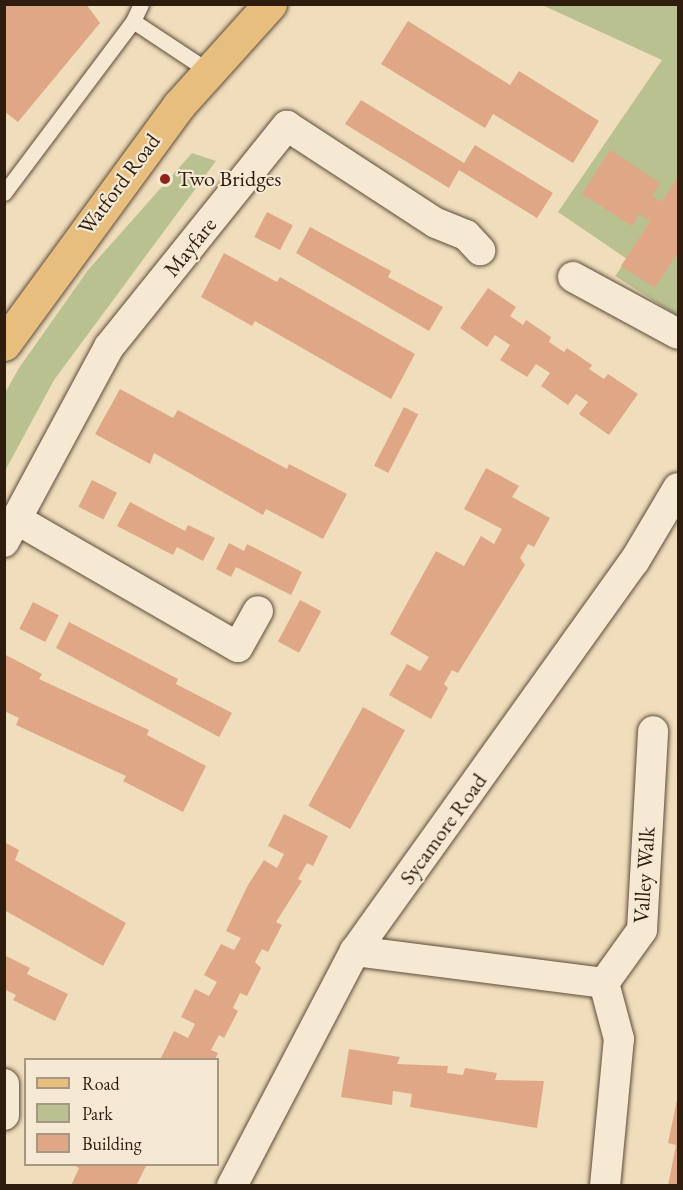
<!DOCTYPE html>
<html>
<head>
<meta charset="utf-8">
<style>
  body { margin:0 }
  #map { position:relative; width:683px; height:1190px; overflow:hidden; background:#f0ddbc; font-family:"EB Garamond",serif }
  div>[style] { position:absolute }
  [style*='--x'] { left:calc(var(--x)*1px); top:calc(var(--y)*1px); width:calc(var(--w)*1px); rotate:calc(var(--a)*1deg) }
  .green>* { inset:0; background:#bac190 }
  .building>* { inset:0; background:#dfa786; transform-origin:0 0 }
  .roads { filter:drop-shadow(0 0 2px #5e4c3a) drop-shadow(0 0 2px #5e4c3a) }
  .lane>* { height:15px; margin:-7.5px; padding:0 7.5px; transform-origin:7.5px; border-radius:7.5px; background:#f5e9d3 }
  .street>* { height:30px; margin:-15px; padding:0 15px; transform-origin:15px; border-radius:15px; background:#f5e9d3 }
  .primary>* { height:33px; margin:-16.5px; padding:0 16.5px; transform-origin:16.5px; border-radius:16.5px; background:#e8be7e }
  .dots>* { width:16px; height:16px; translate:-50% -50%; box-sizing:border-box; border:3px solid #f5e9d3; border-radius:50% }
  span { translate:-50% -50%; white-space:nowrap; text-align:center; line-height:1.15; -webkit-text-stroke:4.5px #f5e9d3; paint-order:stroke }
  .poi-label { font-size:22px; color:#2e1c0e }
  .left { translate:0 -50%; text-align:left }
  .street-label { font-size:22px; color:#2e1c0e }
  .frame { position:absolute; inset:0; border:6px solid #2e1c0e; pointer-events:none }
  .legend { position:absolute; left:24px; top:1058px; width:195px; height:108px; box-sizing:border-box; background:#f5e9d3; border:2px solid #a59784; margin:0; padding:8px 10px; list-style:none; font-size:18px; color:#2e1c0e }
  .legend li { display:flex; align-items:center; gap:12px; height:30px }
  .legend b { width:30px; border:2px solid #a59784 }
</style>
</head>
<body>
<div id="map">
  <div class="green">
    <i style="clip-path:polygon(542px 5px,678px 5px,678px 316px,615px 276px,627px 259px,558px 212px,662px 60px)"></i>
    <i style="clip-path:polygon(192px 153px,216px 161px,54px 380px,5px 471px,5px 393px,19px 368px,88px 270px)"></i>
  </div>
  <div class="building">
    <i style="clip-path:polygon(4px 4px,86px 4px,100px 23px,18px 122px,4px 111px)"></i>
    <i style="clip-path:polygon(408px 21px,510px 85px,519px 71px,599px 121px,573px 163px,493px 114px,485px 128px,381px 64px)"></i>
    <i style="clip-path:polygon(361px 100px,464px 163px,475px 145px,553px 193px,537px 218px,459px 170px,449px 188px,345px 124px)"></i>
    <i style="clip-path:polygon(610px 150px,660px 183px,652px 196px,662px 202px,678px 176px,678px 252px,655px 288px,621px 266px,650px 221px,639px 214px,632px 226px,582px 194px)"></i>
    <i style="left:267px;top:212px;width:29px;height:28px;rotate:27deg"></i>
    <i style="clip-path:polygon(310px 227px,391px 271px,388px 277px,443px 307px,429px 331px,296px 253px)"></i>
    <i style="clip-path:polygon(224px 253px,277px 282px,280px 277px,415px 354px,391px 399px,255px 321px,252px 326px,201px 297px)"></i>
    <i style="clip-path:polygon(488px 288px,516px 307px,510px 316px,523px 325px,526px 320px,551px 337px,549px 342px,564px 352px,567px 348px,592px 365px,589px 369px,604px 379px,608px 374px,638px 394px,609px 435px,579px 414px,588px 402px,576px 394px,568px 405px,541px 386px,550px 373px,536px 364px,527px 377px,500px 360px,510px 345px,495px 335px,487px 347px,460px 328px)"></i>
    <i style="clip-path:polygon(120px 389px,173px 418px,178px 410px,287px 469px,289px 464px,347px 494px,323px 539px,266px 509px,263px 515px,154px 453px,150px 464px,95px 434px)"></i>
    <i style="left:404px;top:407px;width:16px;height:66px;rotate:27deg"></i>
    <i style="clip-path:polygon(486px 468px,519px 486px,512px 497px,550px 518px,534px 547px,528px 544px,520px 558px,525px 565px,458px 673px,452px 670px,444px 684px,448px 688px,431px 719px,389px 695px,407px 664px,420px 671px,429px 657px,390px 634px,436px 551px,464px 566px,481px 536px,494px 544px,502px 529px,464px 509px)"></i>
    <i style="left:92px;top:480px;width:28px;height:30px;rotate:27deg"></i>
    <i style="clip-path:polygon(130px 502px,185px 531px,188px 525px,215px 538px,203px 561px,177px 547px,173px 555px,117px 526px)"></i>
    <i style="clip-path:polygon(229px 543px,244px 551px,247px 544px,302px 572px,291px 595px,236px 567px,231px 577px,216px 569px)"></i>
    <i style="left:300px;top:600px;width:24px;height:47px;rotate:28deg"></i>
    <i style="left:33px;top:602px;width:29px;height:30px;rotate:27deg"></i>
    <i style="clip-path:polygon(69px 622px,178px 679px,176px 684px,232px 713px,219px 737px,56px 648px)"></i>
    <i style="clip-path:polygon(4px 654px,42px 674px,39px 679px,149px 730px,147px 735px,206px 766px,183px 812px,123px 781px,126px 776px,16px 725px,19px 718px,4px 711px)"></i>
    <i style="left:363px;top:707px;width:48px;height:113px;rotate:29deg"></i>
    <i style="clip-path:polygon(284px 814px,328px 836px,313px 866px,307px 863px,298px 879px,302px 881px,276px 922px,282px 925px,268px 952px,262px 949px,255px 962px,261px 968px,247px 996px,240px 993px,233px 1008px,238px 1011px,224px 1038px,219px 1035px,211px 1050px,218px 1053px,215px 1060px,160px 1060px,174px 1031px,188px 1038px,195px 1024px,181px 1017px,195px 989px,209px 996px,217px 982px,204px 975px,221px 944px,234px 950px,241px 938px,226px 931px,248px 885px,264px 860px,277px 868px,284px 854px,268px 846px)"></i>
    <i style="clip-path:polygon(4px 842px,19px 850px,15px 860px,126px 923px,103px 966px,4px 910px)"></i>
    <i style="clip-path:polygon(4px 955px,30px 968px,27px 974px,68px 994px,55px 1021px,13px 1000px,16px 995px,4px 989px)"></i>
    <i style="clip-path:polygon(349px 1049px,400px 1057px,397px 1064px,448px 1066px,447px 1073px,463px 1075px,465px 1068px,497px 1073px,495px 1080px,544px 1081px,537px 1128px,410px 1107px,412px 1094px,393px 1091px,392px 1105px,341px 1097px)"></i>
    <i style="clip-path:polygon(678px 1095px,678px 1186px,668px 1186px,676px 1145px,668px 1143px)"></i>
    <i style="clip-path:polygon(72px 1164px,147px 1164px,136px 1186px,71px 1186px,79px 1168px)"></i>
  </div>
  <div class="roads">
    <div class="lane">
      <i style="--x:141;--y:4;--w:19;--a:115"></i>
      <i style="--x:133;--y:21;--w:89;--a:33.5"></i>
      <i style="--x:4;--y:193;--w:215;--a:-53.1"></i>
    </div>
    <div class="street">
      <i style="--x:573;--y:277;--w:119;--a:28.5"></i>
      <i style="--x:16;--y:519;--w:256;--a:30"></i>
      <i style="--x:238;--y:647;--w:41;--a:-60.9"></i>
      <i style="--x:4;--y:542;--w:221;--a:-61.7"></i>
      <i style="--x:109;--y:347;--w:284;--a:-51.2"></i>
      <i style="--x:287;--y:126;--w:178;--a:33.1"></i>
      <i style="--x:436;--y:223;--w:32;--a:22"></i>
      <i style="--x:466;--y:235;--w:21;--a:47"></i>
      <i style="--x:355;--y:951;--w:251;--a:7.3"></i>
      <i style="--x:4;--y:1084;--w:31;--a:90"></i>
      <i style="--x:232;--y:1186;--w:265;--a:-62.4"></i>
      <i style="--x:355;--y:951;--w:479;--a:-54.4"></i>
      <i style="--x:634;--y:562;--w:86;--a:-59.3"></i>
      <i style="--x:605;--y:1186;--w:148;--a:-84.6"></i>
      <i style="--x:619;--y:1039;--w:58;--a:-105"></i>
      <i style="--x:604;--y:983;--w:65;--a:-54.4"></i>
      <i style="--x:642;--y:930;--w:199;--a:-86.8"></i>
    </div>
    <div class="primary">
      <i style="--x:4;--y:344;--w:296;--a:-53.8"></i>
      <i style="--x:179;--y:105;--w:136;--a:-48"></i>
    </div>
  </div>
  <div class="dots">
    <i style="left:165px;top:179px;background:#8f2418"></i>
  </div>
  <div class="poi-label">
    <span class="left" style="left:177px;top:179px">Two Bridges</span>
  </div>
  <div class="street-label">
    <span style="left:119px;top:184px;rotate:-53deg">Watford Road</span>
    <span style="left:190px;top:247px;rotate:-51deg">Mayfare</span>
    <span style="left:443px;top:829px;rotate:-54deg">Sycamore Road</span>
    <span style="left:644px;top:875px;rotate:-86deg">Valley Walk</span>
  </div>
  <div class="frame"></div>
  <ul class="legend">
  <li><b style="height:8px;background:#e8be7e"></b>Road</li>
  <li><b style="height:16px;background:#bac190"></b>Park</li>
  <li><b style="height:16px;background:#dfa786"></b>Building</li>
  </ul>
</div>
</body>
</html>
